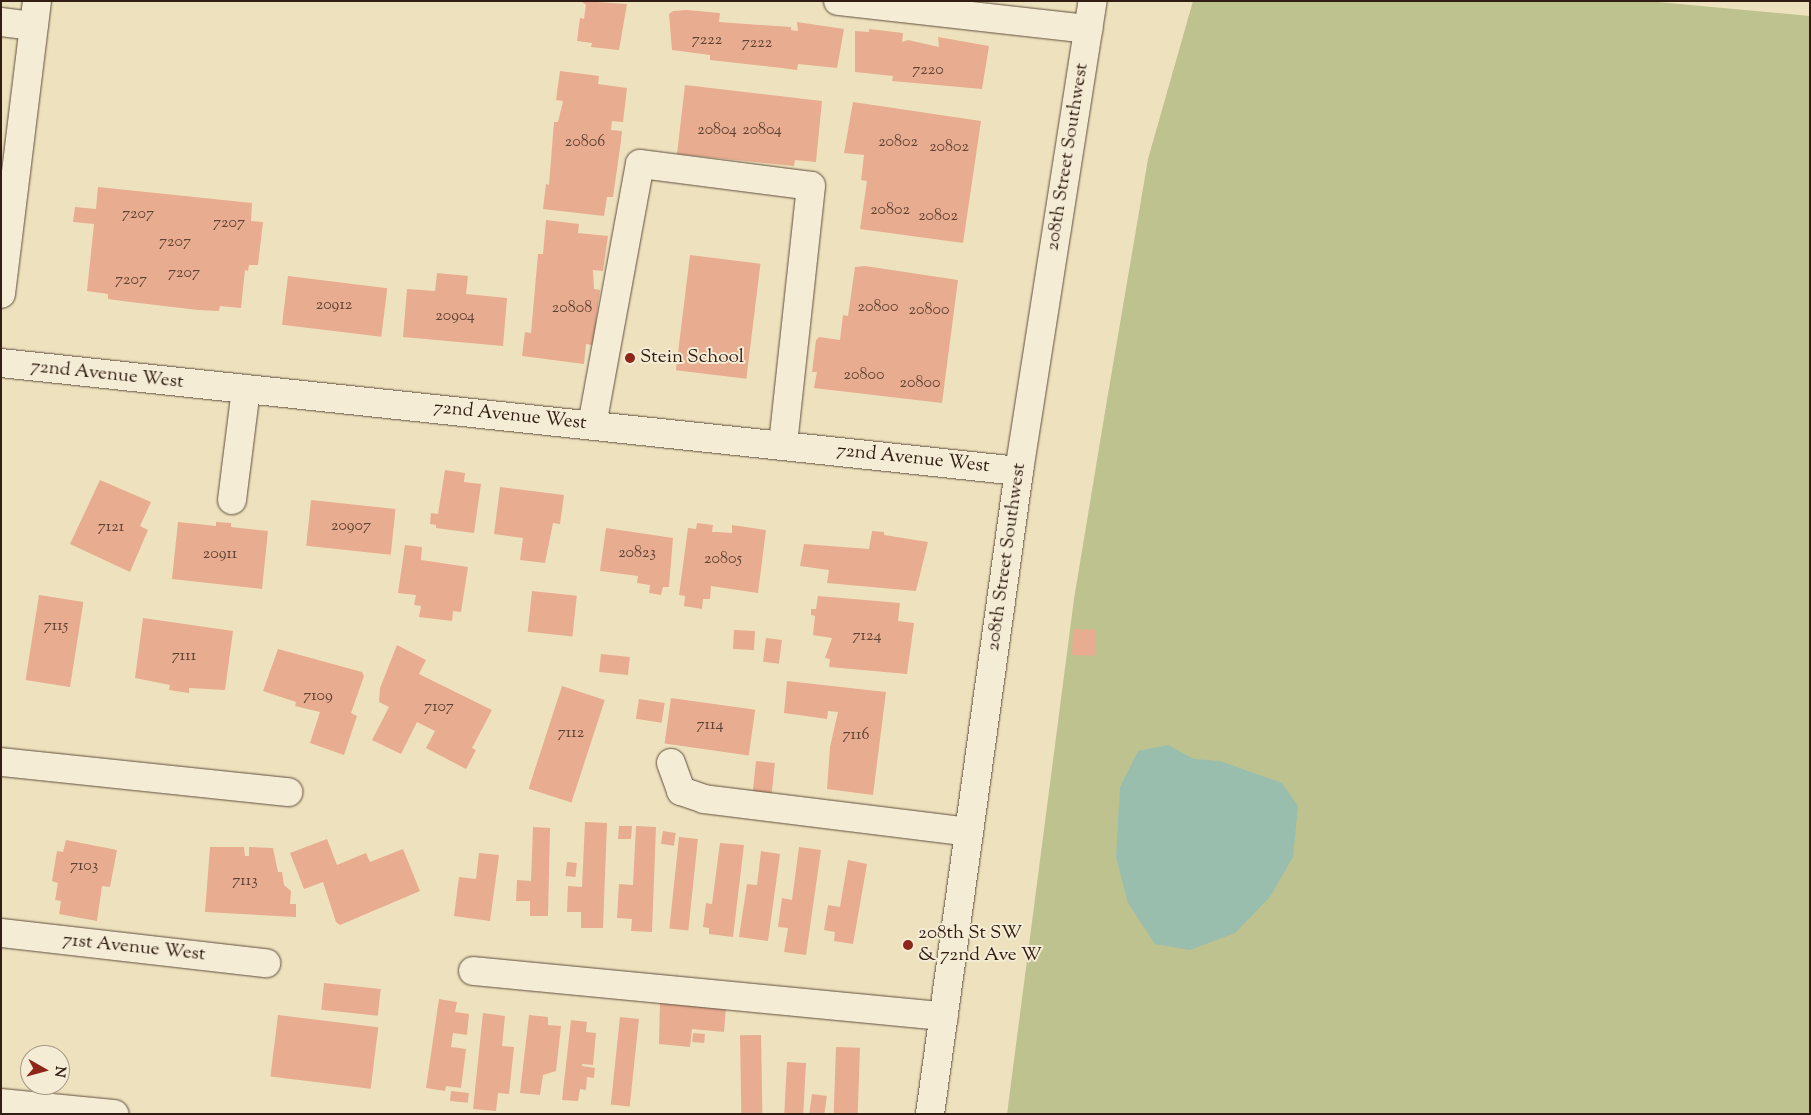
<!DOCTYPE html>
<html>
<head>
<meta charset="utf-8">
<style>
  body { margin:0 }
  #map { position:relative; width:1811px; height:1115px; overflow:hidden; background:#eee2be; font-family:"Sorts Mill Goudy",serif }
  div>[style] { position:absolute }
  [style*='--x'] { left:calc(var(--x)*1px); top:calc(var(--y)*1px); width:calc(var(--w)*1px); rotate:calc(var(--a)*1deg) }
  .green>* { inset:0; background:#bdc28e }
  .water>* { inset:0; background:#99beae }
  .building>* { inset:0; background:#e8ac90; transform-origin:0 0 }
  .roads { filter:drop-shadow(0 0 1px #604e3e) drop-shadow(0 0 1px #604e3e) }
  .minor>* { height:28px; margin:-14px; padding:0 14px; transform-origin:14px; border-radius:14px; background:#f4ecd5 }
  .dots>* { width:14px; height:14px; translate:-50% -50%; box-sizing:border-box; border:2px solid #f4ecd5; border-radius:50% }
  span { translate:-50% -50%; white-space:nowrap; text-align:center; line-height:1.15; -webkit-text-stroke:4px #f4ecd5; paint-order:stroke }
  .number-label { font-size:16px; color:#5f4132 }
  .number-label span { -webkit-text-stroke-width:0 }
  .street-label { font-size:19px; color:#311d13 }
  .poi-label { font-size:19px; color:#311d13 }
  .left { translate:0 -50%; text-align:left }
  .frame { position:absolute; inset:0; border:2px solid #311d13; pointer-events:none }
  .north { position:absolute; left:20px; top:1045px; width:50px; height:50px; box-sizing:border-box; background:#f4ecd5; border:1px solid #a69987; border-radius:50%; rotate:97deg; font-size:14px; font-weight:700; line-height:20px; text-align:center; color:#311d13 }
  .north::after { content:''; display:block; margin:auto; width:18px; height:22px; background:#8f2418; clip-path:polygon(50% 0,100% 100%,50% 72%,0 100%) }
</style>
</head>
<body>
<div id="map">
  <div class="green">
    <i style="clip-path:polygon(1193px 1px,1647px 1px,1810px 16px,1810px 1114px,1007px 1114px,1074px 599px,1106px 406px,1148px 159px)"></i>
  </div>
  <div class="water">
    <i style="clip-path:polygon(1168px 745px,1194px 759px,1220px 761px,1282px 783px,1298px 806px,1293px 857px,1270px 897px,1235px 933px,1190px 950px,1155px 944px,1128px 903px,1116px 857px,1120px 787px,1138px 751px)"></i>
  </div>
  <div class="building">
    <i style="clip-path:polygon(581px 1px,627px 4px,619px 50px,591px 47px,592px 43px,577px 41px,580px 18px,584px 19px,586px 5px)"></i>
    <i style="clip-path:polygon(686px 10px,720px 13px,719px 22px,791px 27px,791px 30px,798px 31px,797px 22px,844px 29px,837px 68px,798px 64px,797px 70px,782px 68px,710px 60px,710px 55px,672px 50px,669px 14px,673px 11px)"></i>
    <i style="clip-path:polygon(869px 29px,903px 33px,902px 42px,908px 40px,939px 47px,938px 37px,989px 46px,982px 89px,892px 81px,893px 76px,855px 72px,855px 31px,869px 32px)"></i>
    <i style="clip-path:polygon(560px 71px,599px 76px,598px 84px,627px 88px,623px 122px,612px 121px,611px 130px,622px 131px,621px 141px,613px 197px,607px 197px,604px 216px,543px 209px,546px 184px,549px 185px,554px 122px,558px 122px,563px 101px,556px 100px)"></i>
    <i style="clip-path:polygon(685px 85px,822px 101px,816px 162px,795px 160px,794px 166px,677px 154px)"></i>
    <i style="clip-path:polygon(853px 102px,981px 121px,963px 243px,860px 229px,867px 181px,861px 180px,864px 155px,844px 153px)"></i>
    <i style="clip-path:polygon(98px 187px,252px 203px,251px 221px,263px 222px,258px 265px,249px 265px,248px 271px,245px 270px,241px 308px,220px 306px,219px 311px,198px 310px,130px 302px,108px 299px,108px 294px,87px 291px,94px 224px,73px 222px,75px 207px,96px 209px)"></i>
    <i style="clip-path:polygon(546px 220px,579px 224px,578px 233px,608px 236px,603px 271px,593px 270px,594px 289px,600px 290px,593px 345px,586px 344px,584px 364px,522px 356px,525px 332px,531px 333px,538px 254px,543px 254px)"></i>
    <i style="left:690px;top:255px;width:71px;height:116px;rotate:7deg"></i>
    <i style="clip-path:polygon(865px 266px,958px 280px,942px 403px,814px 388px,817px 372px,812px 372px,816px 340px,819px 337px,840px 340px,843px 315px,848px 316px,855px 267px)"></i>
    <i style="clip-path:polygon(437px 273px,468px 276px,466px 294px,507px 298px,503px 346px,403px 337px,407px 289px,435px 291px)"></i>
    <i style="left:288px;top:276px;width:100px;height:49px;rotate:7deg"></i>
    <i style="clip-path:polygon(445px 470px,465px 473px,464px 482px,481px 484px,474px 533px,436px 528px,436px 525px,430px 524px,431px 513px,438px 514px)"></i>
    <i style="clip-path:polygon(100px 480px,151px 502px,140px 526px,148px 530px,130px 572px,70px 544px)"></i>
    <i style="clip-path:polygon(500px 487px,564px 495px,560px 524px,553px 523px,545px 563px,520px 560px,523px 538px,494px 534px)"></i>
    <i style="left:311px;top:500px;width:85px;height:46px;rotate:6deg"></i>
    <i style="clip-path:polygon(178px 522px,216px 526px,216px 522px,231px 523px,231px 527px,268px 531px,262px 589px,172px 579px)"></i>
    <i style="clip-path:polygon(697px 523px,713px 525px,712px 532px,717px 532px,732px 533px,732px 525px,766px 530px,758px 593px,711px 586px,710px 599px,703px 599px,702px 609px,684px 606px,685px 596px,679px 595px,688px 528px,696px 529px)"></i>
    <i style="clip-path:polygon(606px 528px,673px 538px,669px 587px,663px 587px,661px 595px,649px 593px,650px 585px,637px 583px,638px 576px,600px 571px)"></i>
    <i style="clip-path:polygon(872px 531px,884px 532px,884px 535px,928px 542px,916px 591px,827px 583px,829px 570px,800px 566px,804px 544px,869px 549px)"></i>
    <i style="clip-path:polygon(405px 545px,422px 547px,421px 560px,468px 567px,461px 612px,453px 611px,452px 621px,419px 617px,421px 606px,414px 605px,416px 595px,398px 593px)"></i>
    <i style="left:532px;top:591px;width:45px;height:41px;rotate:6deg"></i>
    <i style="left:39px;top:595px;width:45px;height:86px;rotate:9deg"></i>
    <i style="clip-path:polygon(818px 596px,900px 603px,898px 621px,914px 623px,907px 674px,829px 667px,830px 659px,825px 658px,832px 638px,813px 635px,815px 616px,811px 615px,811px 609px,816px 609px)"></i>
    <i style="clip-path:polygon(143px 618px,233px 631px,225px 690px,189px 688px,189px 693px,169px 690px,170px 685px,135px 678px)"></i>
    <i style="left:1073px;top:629px;width:23px;height:26px;rotate:2deg"></i>
    <i style="left:734px;top:630px;width:21px;height:19px;rotate:3deg"></i>
    <i style="left:766px;top:638px;width:16px;height:24px;rotate:7deg"></i>
    <i style="clip-path:polygon(397px 645px,426px 660px,419px 674px,492px 710px,472px 748px,476px 750px,466px 769px,426px 748px,435px 731px,417px 722px,401px 754px,372px 740px,389px 707px,379px 702px,380px 688px)"></i>
    <i style="clip-path:polygon(278px 649px,362px 672px,364px 676px,351px 713px,357px 716px,344px 755px,310px 743px,320px 712px,295px 706px,296px 702px,263px 691px)"></i>
    <i style="left:601px;top:654px;width:29px;height:18px;rotate:6deg"></i>
    <i style="clip-path:polygon(787px 681px,886px 692px,873px 795px,827px 789px,830px 747px,838px 712px,828px 711px,827px 719px,784px 713px)"></i>
    <i style="left:562px;top:686px;width:45px;height:108px;rotate:18deg"></i>
    <i style="left:671px;top:698px;width:85px;height:46px;rotate:8deg"></i>
    <i style="left:639px;top:699px;width:26px;height:20px;rotate:9deg"></i>
    <i style="left:756px;top:761px;width:19px;height:31px;rotate:6deg"></i>
    <i style="clip-path:polygon(585px 822px,607px 823px,603px 928px,581px 928px,581px 912px,567px 912px,568px 886px,582px 887px)"></i>
    <i style="clip-path:polygon(619px 826px,632px 826px,631px 839px,618px 839px)"></i>
    <i style="clip-path:polygon(636px 826px,656px 827px,652px 932px,631px 931px,632px 919px,617px 918px,619px 884px,633px 885px)"></i>
    <i style="clip-path:polygon(533px 827px,550px 828px,548px 916px,530px 916px,530px 901px,516px 901px,517px 880px,531px 881px)"></i>
    <i style="left:663px;top:831px;width:13px;height:13px;rotate:9deg"></i>
    <i style="left:679px;top:837px;width:19px;height:92px;rotate:6deg"></i>
    <i style="clip-path:polygon(327px 839px,337px 865px,366px 853px,370px 862px,403px 849px,420px 891px,340px 925px,336px 922px,323px 882px,304px 889px,290px 853px)"></i>
    <i style="clip-path:polygon(66px 840px,117px 850px,110px 887px,102px 886px,97px 921px,59px 914px,61px 901px,55px 900px,58px 883px,52px 881px,57px 851px,63px 852px)"></i>
    <i style="clip-path:polygon(720px 843px,744px 845px,733px 937px,709px 934px,709px 928px,703px 927px,706px 903px,712px 904px)"></i>
    <i style="clip-path:polygon(210px 847px,244px 847px,245px 856px,249px 856px,249px 847px,273px 848px,278px 872px,282px 872px,284px 885px,291px 891px,290px 904px,296px 904px,296px 917px,205px 912px)"></i>
    <i style="clip-path:polygon(799px 847px,821px 850px,806px 955px,784px 952px,788px 928px,778px 927px,782px 898px,792px 900px)"></i>
    <i style="clip-path:polygon(761px 851px,780px 854px,768px 941px,739px 937px,747px 884px,757px 885px)"></i>
    <i style="clip-path:polygon(479px 853px,499px 855px,490px 921px,454px 916px,459px 877px,476px 879px)"></i>
    <i style="clip-path:polygon(848px 860px,867px 864px,853px 944px,834px 941px,835px 932px,824px 930px,828px 905px,840px 907px)"></i>
    <i style="left:567px;top:862px;width:10px;height:14px;rotate:6deg"></i>
    <i style="left:324px;top:983px;width:57px;height:27px;rotate:6deg"></i>
    <i style="clip-path:polygon(439px 999px,457px 1002px,455px 1012px,469px 1014px,467px 1035px,453px 1033px,451px 1047px,466px 1049px,461px 1088px,446px 1086px,445px 1091px,426px 1088px)"></i>
    <i style="clip-path:polygon(660px 1000px,726px 1006px,724px 1032px,692px 1029px,690px 1047px,659px 1044px)"></i>
    <i style="clip-path:polygon(483px 1013px,505px 1016px,502px 1046px,514px 1047px,509px 1094px,498px 1093px,496px 1111px,473px 1109px)"></i>
    <i style="left:278px;top:1015px;width:101px;height:62px;rotate:7deg"></i>
    <i style="clip-path:polygon(529px 1015px,548px 1017px,548px 1025px,561px 1026px,556px 1071px,543px 1075px,540px 1095px,520px 1093px)"></i>
    <i style="left:620px;top:1017px;width:19px;height:88px;rotate:6deg"></i>
    <i style="clip-path:polygon(571px 1020px,587px 1022px,586px 1032px,596px 1033px,593px 1065px,582px 1064px,582px 1066px,595px 1068px,594px 1078px,587px 1077px,586px 1090px,580px 1089px,578px 1101px,562px 1100px)"></i>
    <i style="left:693px;top:1033px;width:12px;height:9px;rotate:5deg"></i>
    <i style="left:761px;top:1035px;width:79px;height:21px;rotate:89deg"></i>
    <i style="left:836px;top:1047px;width:24px;height:67px;rotate:2deg"></i>
    <i style="left:787px;top:1062px;width:19px;height:52px;rotate:3deg"></i>
    <i style="left:451px;top:1091px;width:18px;height:10px;rotate:6deg"></i>
    <i style="left:812px;top:1094px;width:15px;height:20px;rotate:8deg"></i>
  </div>
  <div class="roads">
    <div class="minor">
      <i style="--x:838;--y:1;--w:252;--a:6.4"></i>
      <i style="--x:1;--y:22;--w:33;--a:7"></i>
      <i style="--x:1;--y:294;--w:295;--a:-83"></i>
      <i style="--x:1;--y:363;--w:1024;--a:6.06"></i>
      <i style="--x:592;--y:425;--w:265;--a:-79.6"></i>
      <i style="--x:640;--y:164;--w:172;--a:7.3"></i>
      <i style="--x:811;--y:186;--w:261;--a:96.2"></i>
      <i style="--x:232;--y:500;--w:112;--a:-82.8"></i>
      <i style="--x:1;--y:762;--w:289;--a:6"></i>
      <i style="--x:671;--y:763;--w:30;--a:70"></i>
      <i style="--x:681;--y:791;--w:24;--a:19"></i>
      <i style="--x:704;--y:799;--w:267;--a:7.1"></i>
      <i style="--x:1;--y:933;--w:267;--a:6.5"></i>
      <i style="--x:473;--y:971;--w:473;--a:5.5"></i>
      <i style="--x:1;--y:1103;--w:114;--a:5.6"></i>
      <i style="--x:930;--y:1114;--w:649;--a:-82.12"></i>
      <i style="--x:1019;--y:471;--w:476;--a:-81.1"></i>
    </div>
  </div>
  <div class="dots">
    <i style="left:630px;top:358px;background:#8f2418"></i>
    <i style="left:908px;top:945px;background:#8f2418"></i>
  </div>
  <div class="number-label">
    <span style="left:707px;top:41px">7222</span>
    <span style="left:757px;top:44px">7222</span>
    <span style="left:928px;top:71px">7220</span>
    <span style="left:717px;top:131px">20804</span>
    <span style="left:762px;top:131px">20804</span>
    <span style="left:585px;top:143px">20806</span>
    <span style="left:898px;top:143px">20802</span>
    <span style="left:949px;top:148px">20802</span>
    <span style="left:890px;top:211px">20802</span>
    <span style="left:138px;top:215px">7207</span>
    <span style="left:938px;top:217px">20802</span>
    <span style="left:229px;top:224px">7207</span>
    <span style="left:175px;top:243px">7207</span>
    <span style="left:184px;top:274px">7207</span>
    <span style="left:131px;top:281px">7207</span>
    <span style="left:334px;top:306px">20912</span>
    <span style="left:878px;top:308px">20800</span>
    <span style="left:572px;top:309px">20808</span>
    <span style="left:929px;top:311px">20800</span>
    <span style="left:455px;top:317px">20904</span>
    <span style="left:864px;top:376px">20800</span>
    <span style="left:920px;top:384px">20800</span>
    <span style="left:351px;top:527px">20907</span>
    <span style="left:111px;top:528px">7121</span>
    <span style="left:637px;top:554px">20823</span>
    <span style="left:220px;top:555px">20911</span>
    <span style="left:723px;top:560px">20805</span>
    <span style="left:56px;top:627px">7115</span>
    <span style="left:867px;top:637px">7124</span>
    <span style="left:184px;top:657px">7111</span>
    <span style="left:318px;top:697px">7109</span>
    <span style="left:439px;top:708px">7107</span>
    <span style="left:710px;top:726px">7114</span>
    <span style="left:571px;top:734px">7112</span>
    <span style="left:856px;top:736px">7116</span>
    <span style="left:84px;top:867px">7103</span>
    <span style="left:245px;top:882px">7113</span>
  </div>
  <div class="street-label">
    <span style="left:1068px;top:157px;rotate:-81deg">208th Street Southwest</span>
    <span style="left:107px;top:375px;rotate:6deg">72nd Avenue West</span>
    <span style="left:510px;top:416px;rotate:6deg">72nd Avenue West</span>
    <span style="left:913px;top:459px;rotate:6deg">72nd Avenue West</span>
    <span style="left:1007px;top:557px;rotate:-82deg">208th Street Southwest</span>
    <span style="left:134px;top:948px;rotate:6deg">71st Avenue West</span>
  </div>
  <div class="poi-label">
    <span class="left" style="left:640px;top:358px">Stein School</span>
    <span class="left" style="left:918px;top:945px">208th St SW<br>&amp; 72nd Ave W</span>
  </div>
  <div class="frame"></div>
  <div class="north">N</div>
</div>
</body>
</html>
